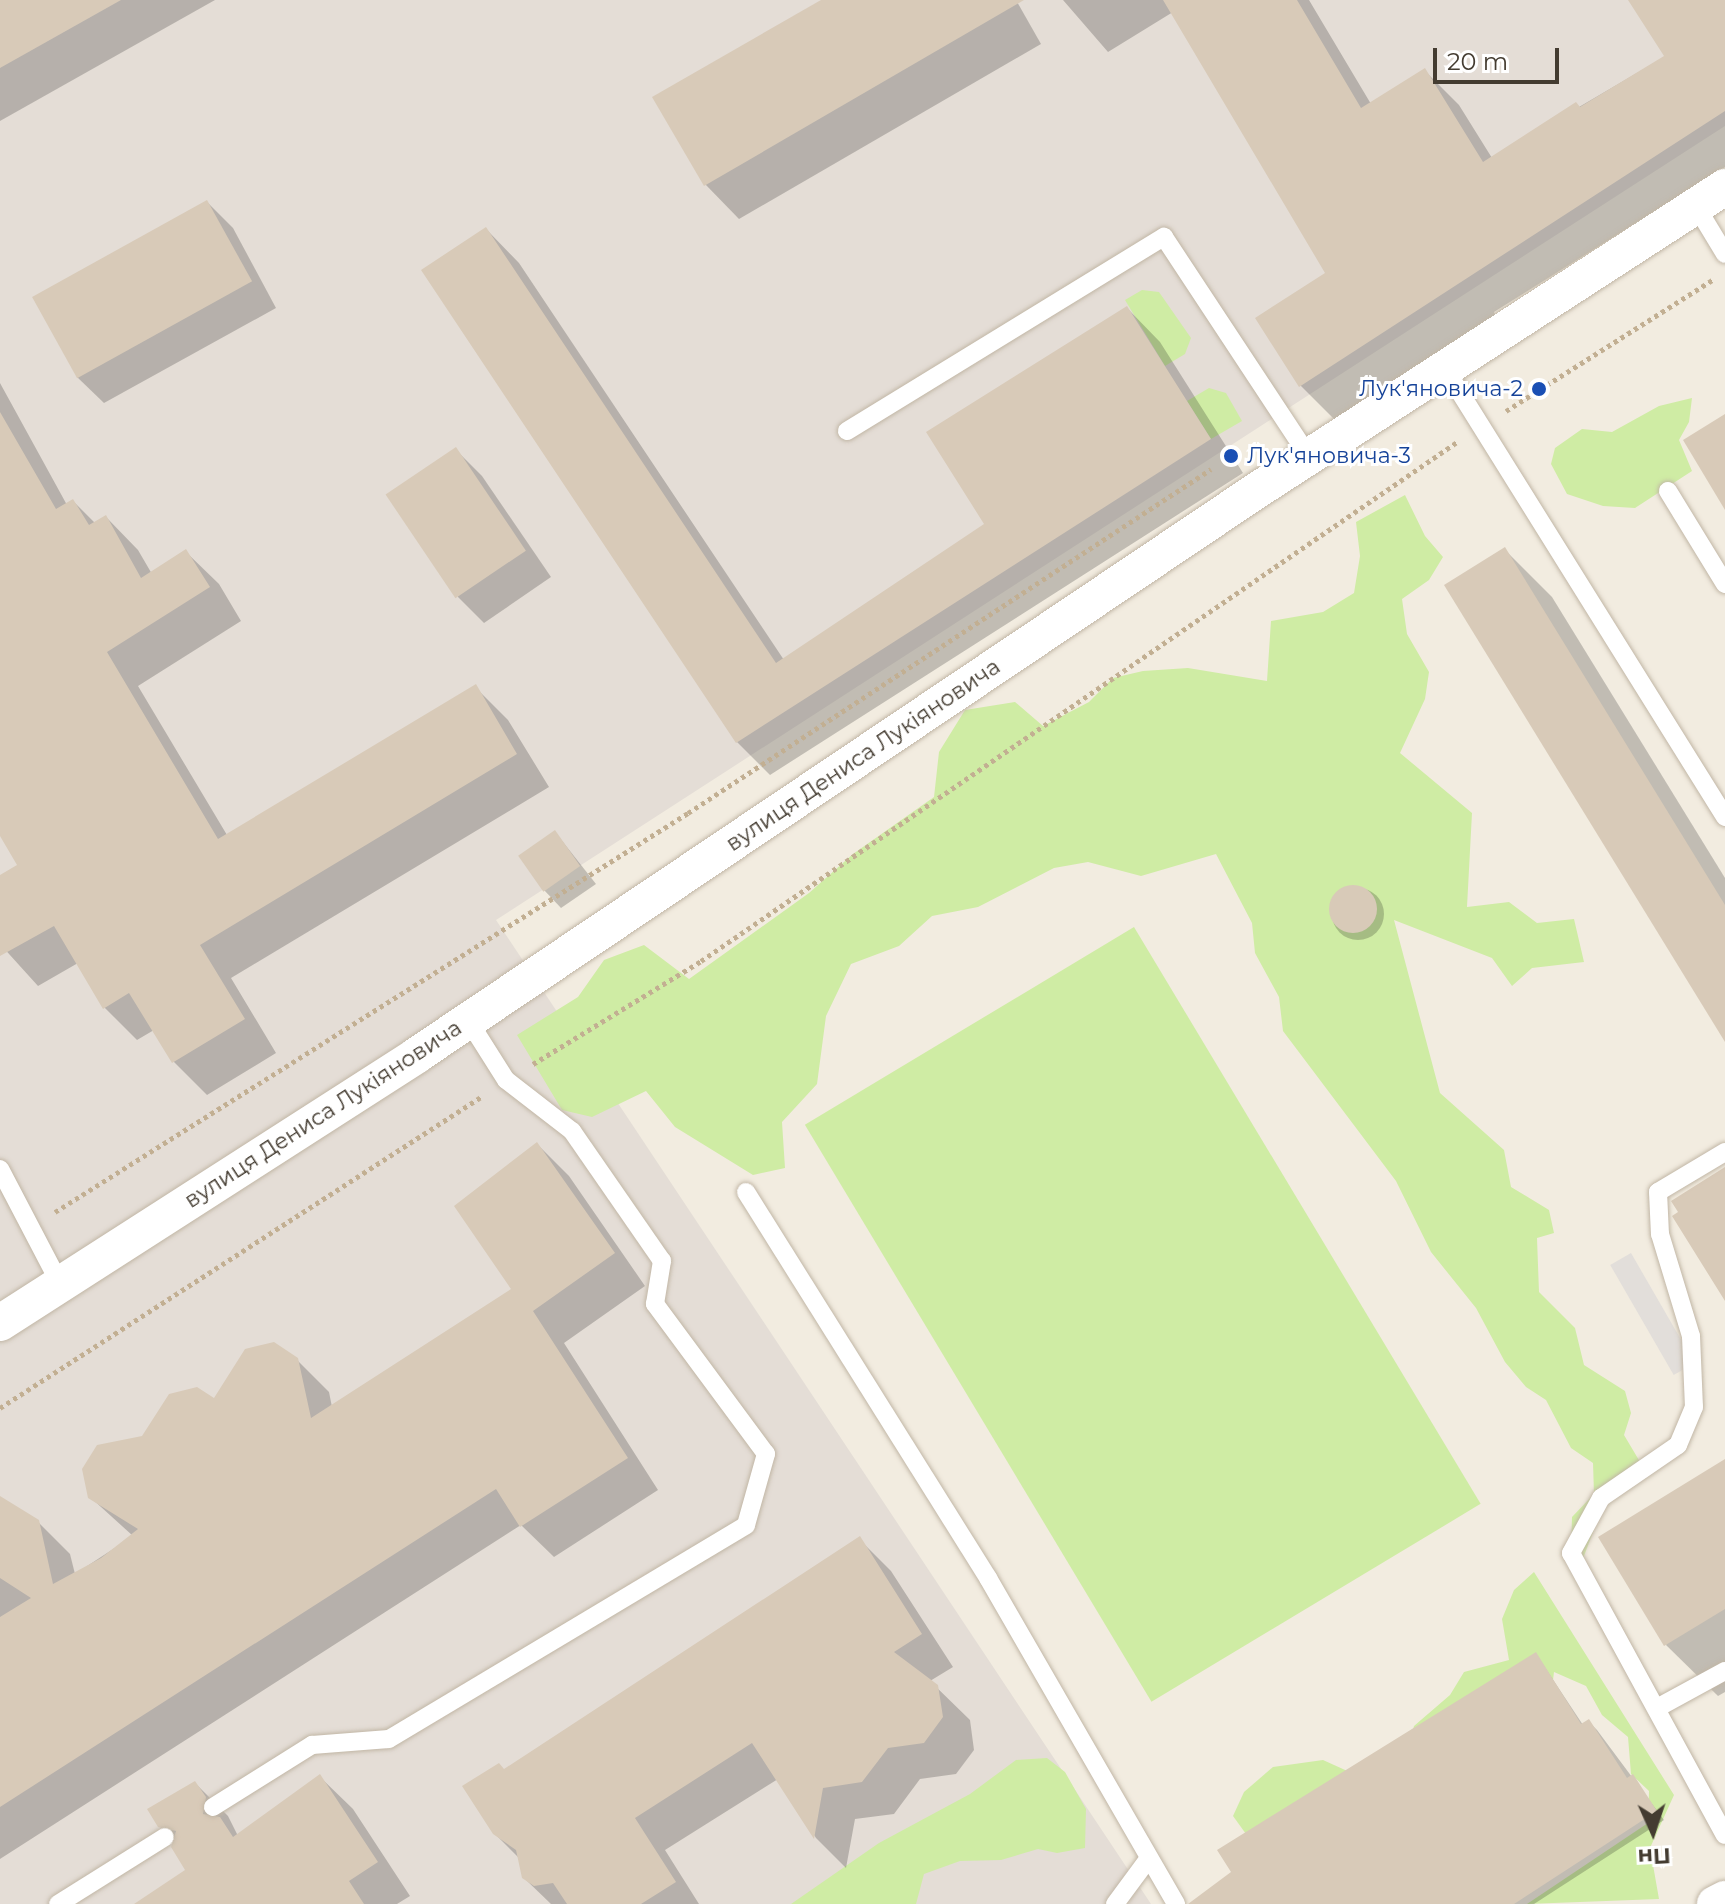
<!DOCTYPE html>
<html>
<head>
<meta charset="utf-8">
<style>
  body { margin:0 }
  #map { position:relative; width:1725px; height:1904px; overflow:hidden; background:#f2ece0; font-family:Montserrat,sans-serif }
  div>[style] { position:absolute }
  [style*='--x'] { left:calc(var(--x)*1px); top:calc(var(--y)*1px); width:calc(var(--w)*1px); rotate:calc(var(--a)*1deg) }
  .industrial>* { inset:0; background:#e4ddd6 }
  .green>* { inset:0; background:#cfeca4; transform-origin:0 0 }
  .parking>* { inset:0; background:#e2deda; transform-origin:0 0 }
  .shadow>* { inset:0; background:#0003 }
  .round { border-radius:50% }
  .building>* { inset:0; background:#d8cab8; transform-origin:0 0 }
  .path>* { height:5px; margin-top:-2.5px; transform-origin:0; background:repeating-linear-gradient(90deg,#c2af92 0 4px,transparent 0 8px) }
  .roads { filter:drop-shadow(0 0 2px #c1b6a5) drop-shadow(0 0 2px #c1b6a5) }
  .service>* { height:18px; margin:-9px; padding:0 9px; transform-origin:9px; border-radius:9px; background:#fff }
  .minor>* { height:36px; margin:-18px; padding:0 18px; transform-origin:18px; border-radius:18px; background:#fff }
  .dots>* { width:22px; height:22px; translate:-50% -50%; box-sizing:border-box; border:4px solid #fff; border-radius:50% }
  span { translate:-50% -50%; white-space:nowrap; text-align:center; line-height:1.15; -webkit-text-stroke:6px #fff; paint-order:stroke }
  .transit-label { font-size:22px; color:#164399 }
  .right { translate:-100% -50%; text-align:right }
  .left { translate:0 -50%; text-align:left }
  .street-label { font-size:22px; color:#443c31 }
  .north { position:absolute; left:1613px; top:1792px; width:80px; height:80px; -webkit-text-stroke:6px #fff; paint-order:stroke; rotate:177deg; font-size:22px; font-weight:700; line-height:32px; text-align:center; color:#443c31 }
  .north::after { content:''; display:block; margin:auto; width:28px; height:36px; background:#443c31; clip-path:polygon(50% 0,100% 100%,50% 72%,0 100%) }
  .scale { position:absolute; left:1433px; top:48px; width:126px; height:36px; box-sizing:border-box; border:4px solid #443c31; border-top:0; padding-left:10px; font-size:24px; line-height:28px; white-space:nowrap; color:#443c31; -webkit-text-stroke:6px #fff; paint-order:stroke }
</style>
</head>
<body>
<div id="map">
  <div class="industrial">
    <i style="clip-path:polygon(0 0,1725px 0,1725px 126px,496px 920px,1151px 1904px,0 1904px)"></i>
  </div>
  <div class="green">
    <i style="clip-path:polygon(1142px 290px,1159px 292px,1191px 338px,1185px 354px,1165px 366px,1125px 300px)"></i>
    <i style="clip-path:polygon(1209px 388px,1226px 393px,1242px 421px,1211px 439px,1187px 401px)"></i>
    <i style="clip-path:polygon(1692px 398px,1689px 422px,1679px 440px,1692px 471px,1635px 508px,1603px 506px,1567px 494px,1551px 464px,1555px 448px,1582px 429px,1612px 432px,1659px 406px)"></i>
    <i style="clip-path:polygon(1405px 495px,1425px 536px,1443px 557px,1429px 580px,1402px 599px,1407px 634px,1429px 672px,1425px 699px,1400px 753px,1472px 813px,1467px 907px,1509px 902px,1537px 923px,1574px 919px,1584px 962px,1532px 968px,1512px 986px,1492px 958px,1394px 920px,1440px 1093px,1504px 1150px,1511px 1187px,1549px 1210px,1554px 1233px,1537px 1238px,1539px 1292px,1575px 1328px,1584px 1365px,1625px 1391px,1631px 1413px,1624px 1435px,1646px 1472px,1608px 1493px,1582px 1561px,1571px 1553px,1572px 1517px,1594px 1494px,1593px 1463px,1571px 1448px,1546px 1400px,1526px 1387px,1505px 1362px,1476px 1308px,1431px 1252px,1396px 1181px,1283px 1031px,1279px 997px,1255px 953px,1252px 923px,1216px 854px,1141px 876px,1088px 862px,1054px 868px,978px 907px,932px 916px,899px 946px,851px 964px,826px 1016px,817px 1084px,782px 1122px,785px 1168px,753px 1175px,675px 1127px,646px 1091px,592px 1117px,562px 1110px,517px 1035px,578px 997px,604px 960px,644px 945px,689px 979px,809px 893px,853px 854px,934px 797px,939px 752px,965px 710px,1015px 702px,1043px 726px,1089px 702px,1113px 678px,1143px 671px,1188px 668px,1267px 681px,1271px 621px,1323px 612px,1354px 593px,1360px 556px,1356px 522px)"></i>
    <i style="left:1134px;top:927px;width:673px;height:384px;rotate:59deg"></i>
    <i style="clip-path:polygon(1534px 1572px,1674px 1795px,1650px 1848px,1659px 1899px,1527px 1904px,1648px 1823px,1649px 1791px,1631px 1774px,1628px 1737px,1602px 1715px,1586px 1686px,1554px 1672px,1551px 1696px,1405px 1759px,1414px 1726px,1450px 1695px,1464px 1672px,1509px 1660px,1502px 1619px,1514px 1590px)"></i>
    <i style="clip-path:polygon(1047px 1758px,1065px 1772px,1086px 1809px,1085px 1848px,1057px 1853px,1038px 1849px,1001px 1860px,960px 1861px,924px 1874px,916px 1904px,791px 1904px,879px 1843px,970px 1794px,1016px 1760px)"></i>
    <i style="clip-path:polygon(1323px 1760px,1365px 1779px,1259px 1852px,1233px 1816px,1244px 1792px,1273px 1767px)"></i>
  </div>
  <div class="parking">
    <i style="left:1631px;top:1253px;width:127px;height:24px;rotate:60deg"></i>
  </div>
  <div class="shadow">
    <i style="clip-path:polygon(0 0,215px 0,0 121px)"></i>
    <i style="clip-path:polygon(825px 0,1016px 0,1041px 44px,739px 219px,705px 184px)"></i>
    <i style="clip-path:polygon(1063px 0,1309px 0,1371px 104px,1425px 71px,1459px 105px,1492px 158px,1666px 56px,1631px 0,1725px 0,1725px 167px,1494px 312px,1496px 317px,1335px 420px,1301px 386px,1258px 318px,1327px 274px,1173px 12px,1108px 52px)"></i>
    <i style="clip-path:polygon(207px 202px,233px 228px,276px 308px,104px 403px,77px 377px)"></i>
    <i style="clip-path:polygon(486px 229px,519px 263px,784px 660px,987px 525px,1127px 308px,1160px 342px,1243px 473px,770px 775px,737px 742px)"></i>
    <i style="clip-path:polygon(0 383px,67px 505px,73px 501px,95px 523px,106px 517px,138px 550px,152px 574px,186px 552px,219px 584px,241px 621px,138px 686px,227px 835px,475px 687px,508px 720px,549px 787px,231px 978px,276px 1053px,207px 1095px,174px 1062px,154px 1030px,137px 1040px,104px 1007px,78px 963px,38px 986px,0 944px,0 877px,20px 866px,0 832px)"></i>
    <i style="clip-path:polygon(456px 450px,482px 476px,551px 577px,484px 623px,458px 597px)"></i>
    <i style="clip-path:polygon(1505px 550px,1552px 597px,1725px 878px,1725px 1038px)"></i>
    <i style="clip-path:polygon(555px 832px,596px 884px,561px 908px,544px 890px)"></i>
    <i class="round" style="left:1332px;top:888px;width:52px;height:52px"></i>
    <i style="clip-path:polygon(537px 1144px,569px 1176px,645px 1286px,564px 1343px,658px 1490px,554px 1557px,521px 1525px,0 1859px,0 1510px,38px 1522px,70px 1554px,75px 1574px,133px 1536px,90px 1497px,143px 1438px,296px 1359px,329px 1392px,332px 1407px,513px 1289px)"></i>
    <i style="clip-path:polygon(1725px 1462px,1725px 1692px,1718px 1696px,1666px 1645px)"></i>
    <i style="clip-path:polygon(859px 1539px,891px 1571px,953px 1667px,930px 1681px,970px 1720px,974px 1750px,956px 1774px,920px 1779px,894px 1814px,855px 1819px,846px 1868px,816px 1838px,778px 1779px,665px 1850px,699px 1904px,551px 1904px,524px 1878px,520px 1859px,494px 1833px,504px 1771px)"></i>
    <i style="clip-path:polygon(1536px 1654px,1583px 1725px,1589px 1722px,1597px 1730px,1664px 1820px,1534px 1904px,1191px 1904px)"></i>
    <i style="clip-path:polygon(320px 1777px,353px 1809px,410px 1896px,397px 1904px,139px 1904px,187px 1871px,175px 1841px,160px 1826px,195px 1783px,228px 1816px,238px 1836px)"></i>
  </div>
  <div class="building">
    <i style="clip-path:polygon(0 0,121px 0,0 68px)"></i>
    <i style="clip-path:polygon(821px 0,1024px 0,704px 186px,652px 97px)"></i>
    <i style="clip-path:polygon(1163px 0,1297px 0,1361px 108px,1425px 68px,1483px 162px,1576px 102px,1580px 107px,1664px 56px,1628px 0,1725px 0,1725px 111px,1299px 387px,1255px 318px,1325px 273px)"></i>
    <i style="left:207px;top:200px;width:93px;height:200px;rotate:61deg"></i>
    <i style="clip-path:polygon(486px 227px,776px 663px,984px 524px,926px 432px,1127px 306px,1211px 439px,736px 743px,421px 270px)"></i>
    <i style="clip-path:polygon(0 412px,56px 509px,73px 499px,89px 525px,106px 515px,141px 578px,186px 549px,210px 587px,107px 652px,218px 839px,476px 684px,517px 754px,200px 945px,245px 1019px,172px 1063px,129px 993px,103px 1009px,54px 926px,0 956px,0 875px,17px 865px,0 836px)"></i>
    <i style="clip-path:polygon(1725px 414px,1725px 510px,1683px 440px)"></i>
    <i style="left:456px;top:447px;width:125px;height:85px;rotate:56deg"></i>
    <i style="clip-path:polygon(1505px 547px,1725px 905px,1725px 1042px,1444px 585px)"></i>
    <i style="left:555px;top:830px;width:44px;height:45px;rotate:55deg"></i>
    <i class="round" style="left:1329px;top:885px;width:48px;height:48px"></i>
    <i style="clip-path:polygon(537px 1142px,615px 1253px,533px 1311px,628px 1458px,520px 1527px,496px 1489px,0 1807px,0 1617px,31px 1598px,0 1578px,0 1496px,39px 1520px,53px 1584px,101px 1558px,138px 1529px,88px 1498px,82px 1469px,97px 1445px,142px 1436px,169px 1394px,197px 1387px,214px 1398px,245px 1349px,274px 1342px,298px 1358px,311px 1418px,511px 1289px,454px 1206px)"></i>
    <i style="clip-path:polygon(1725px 1167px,1725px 1301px,1672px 1216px,1678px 1212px,1671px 1201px)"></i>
    <i style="clip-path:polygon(1725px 1459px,1725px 1609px,1664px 1646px,1598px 1537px)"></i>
    <i style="clip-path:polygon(860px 1536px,922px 1634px,894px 1652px,938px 1685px,943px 1717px,924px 1743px,888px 1748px,862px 1782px,823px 1788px,814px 1839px,752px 1743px,635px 1818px,676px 1882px,641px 1904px,567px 1904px,553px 1883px,534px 1886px,522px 1878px,516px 1850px,493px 1834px,462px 1786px,499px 1763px,504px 1769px)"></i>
    <i style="clip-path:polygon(1536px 1652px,1581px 1724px,1589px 1719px,1627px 1778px,1633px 1774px,1657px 1811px,1514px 1904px,1188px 1904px,1231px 1872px,1217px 1850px)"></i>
    <i style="clip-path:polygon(320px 1774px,378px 1862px,349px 1881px,364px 1904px,134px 1904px,185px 1870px,171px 1847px,176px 1831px,158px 1827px,147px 1809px,195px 1781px,206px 1797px,203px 1814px,220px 1817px,233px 1837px)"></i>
  </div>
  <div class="path">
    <i style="--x:1506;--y:411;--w:246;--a:-32.4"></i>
    <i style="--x:533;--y:1064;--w:197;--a:-31.5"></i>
    <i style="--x:701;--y:961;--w:917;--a:-34.47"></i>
    <i style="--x:55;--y:1212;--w:748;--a:-32.22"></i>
    <i style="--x:688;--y:813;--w:626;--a:-33.33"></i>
    <i style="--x:0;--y:1408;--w:573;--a:-32.89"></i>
  </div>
  <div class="roads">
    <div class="service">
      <i style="--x:1696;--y:206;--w:56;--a:58.9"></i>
      <i style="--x:1446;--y:370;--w:527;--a:58.03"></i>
      <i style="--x:847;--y:431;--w:372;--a:-31.5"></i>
      <i style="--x:1164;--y:237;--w:263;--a:56.6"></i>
      <i style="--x:1668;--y:491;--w:109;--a:58.5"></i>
      <i style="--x:1725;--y:1152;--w:78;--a:149.2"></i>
      <i style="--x:1658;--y:1192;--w:42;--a:87.3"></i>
      <i style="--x:1660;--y:1234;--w:107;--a:73.1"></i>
      <i style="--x:1691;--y:1336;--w:71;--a:87.6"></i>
      <i style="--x:1694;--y:1407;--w:41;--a:112.8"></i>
      <i style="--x:1678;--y:1445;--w:93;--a:145.5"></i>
      <i style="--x:1601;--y:1498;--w:63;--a:118.6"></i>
      <i style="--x:1571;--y:1553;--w:321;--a:61.4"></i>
      <i style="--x:0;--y:1169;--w:130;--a:62.4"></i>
      <i style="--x:746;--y:1192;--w:456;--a:57.9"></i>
      <i style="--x:988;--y:1578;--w:376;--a:60"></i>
      <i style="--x:1657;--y:1708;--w:77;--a:-28.6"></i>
      <i style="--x:213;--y:1807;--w:117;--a:-32.1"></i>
      <i style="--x:312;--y:1745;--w:77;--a:-4.5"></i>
      <i style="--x:389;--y:1739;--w:416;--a:-30.9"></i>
      <i style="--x:746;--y:1525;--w:74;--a:-74.3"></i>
      <i style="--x:766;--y:1454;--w:187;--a:-126.5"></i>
      <i style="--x:655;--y:1304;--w:44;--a:-80.8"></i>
      <i style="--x:662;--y:1261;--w:158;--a:-124.7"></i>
      <i style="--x:572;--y:1131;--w:83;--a:-142.3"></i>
      <i style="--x:506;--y:1080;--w:71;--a:-122.3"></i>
      <i style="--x:58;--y:1904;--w:126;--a:-32.1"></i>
      <i style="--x:1115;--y:1904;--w:57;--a:-53.5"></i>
    </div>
    <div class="minor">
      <i style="--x:0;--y:1323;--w:496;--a:-32.7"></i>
      <i style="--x:417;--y:1055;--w:1011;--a:-33.91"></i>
      <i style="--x:1256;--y:491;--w:559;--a:-32.95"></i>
      <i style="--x:1715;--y:1904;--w:11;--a:-27"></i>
    </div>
  </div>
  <div class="dots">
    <i style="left:1539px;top:389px;background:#1a4fb4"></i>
    <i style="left:1231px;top:456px;background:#1a4fb4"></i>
  </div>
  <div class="transit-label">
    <span class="right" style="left:1523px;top:389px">Лук'яновича-2</span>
    <span class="left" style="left:1247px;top:456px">Лук'яновича-3</span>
  </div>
  <div class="street-label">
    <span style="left:863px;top:755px;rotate:-34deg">вулиця Дениса Лукіяновича</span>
    <span style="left:323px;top:1114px;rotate:-33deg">вулиця Дениса Лукіяновича</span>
  </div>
  <div class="north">Пн</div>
  <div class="scale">20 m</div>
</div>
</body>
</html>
